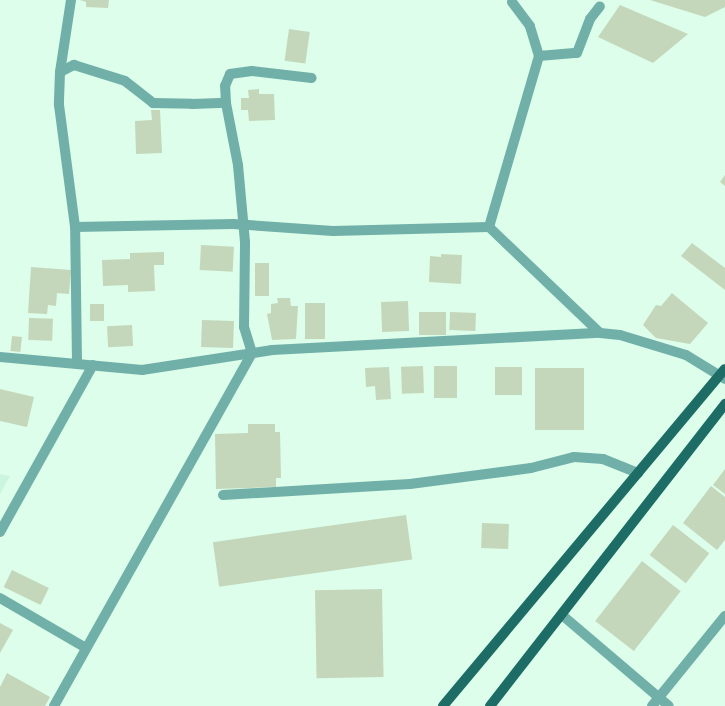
<!DOCTYPE html>
<html>
<head>
<meta charset="utf-8">
<style>
  body { margin:0 }
  #map { position:relative; width:725px; height:706px; overflow:hidden; background:#dcfeeb; font-family:"Roboto Serif",serif }
  div>[style] { position:absolute }
  [style*='--x'] { left:calc(var(--x)*1px); top:calc(var(--y)*1px); width:calc(var(--w)*1px); rotate:calc(var(--a)*1deg) }
  .built>* { inset:0; background:#ccf5dd }
  .building>* { inset:0; background:#c4d7ba; transform-origin:0 0 }
  .minor>* { height:10px; margin:-5px; padding:0 5px; transform-origin:5px; border-radius:5px; background:#71b0a8 }
  .major>* { height:10px; margin:-5px; padding:0 5px; transform-origin:5px; border-radius:5px; background:#1d6d66 }
  span { translate:-50% -50%; white-space:nowrap; text-align:center; line-height:1.15; -webkit-text-stroke:3px #dcfeeb; paint-order:stroke }
</style>
</head>
<body>
<div id="map">
  <div class="built">
    <i style="clip-path:polygon(0 474px,10px 476px,0 494px)"></i>
  </div>
  <div class="building">
    <i style="clip-path:polygon(80px 0,109px 0,108px 8px,86px 7px,86px 2px)"></i>
    <i style="clip-path:polygon(650px 0,725px 0,725px 7px,705px 17px)"></i>
    <i style="clip-path:polygon(620px 5px,688px 34px,653px 63px,598px 37px)"></i>
    <i style="left:289px;top:29px;width:21px;height:32px;rotate:8deg"></i>
    <i style="clip-path:polygon(259px 89px,259px 94px,274px 94px,275px 120px,249px 121px,248px 110px,241px 110px,241px 98px,249px 98px,248px 90px)"></i>
    <i style="clip-path:polygon(151px 110px,160px 110px,162px 153px,136px 154px,135px 121px,152px 120px)"></i>
    <i style="clip-path:polygon(725px 175px,725px 186px,720px 182px)"></i>
    <i style="clip-path:polygon(692px 243px,725px 268px,725px 290px,681px 256px)"></i>
    <i style="left:201px;top:245px;width:33px;height:25px;rotate:3deg"></i>
    <i style="clip-path:polygon(164px 252px,164px 265px,154px 265px,155px 291px,128px 292px,128px 285px,103px 286px,102px 260px,130px 259px,130px 253px)"></i>
    <i style="clip-path:polygon(441px 254px,462px 255px,461px 284px,429px 282px,430px 256px,441px 257px)"></i>
    <i style="left:255px;top:263px;width:14px;height:33px"></i>
    <i style="clip-path:polygon(31px 267px,71px 270px,69px 294px,57px 293px,56px 306px,48px 305px,47px 314px,28px 313px)"></i>
    <i style="clip-path:polygon(672px 293px,708px 323px,690px 344px,656px 338px,643px 325px,656px 305px,661px 306px)"></i>
    <i style="clip-path:polygon(277px 298px,290px 298px,291px 306px,298px 306px,296px 339px,272px 340px,267px 314px,271px 313px,271px 304px,278px 303px)"></i>
    <i style="left:408px;top:301px;width:30px;height:27px;rotate:88deg"></i>
    <i style="left:305px;top:303px;width:20px;height:36px"></i>
    <i style="left:90px;top:304px;width:14px;height:17px"></i>
    <i style="left:446px;top:312px;width:23px;height:27px;rotate:90deg"></i>
    <i style="left:450px;top:312px;width:26px;height:18px;rotate:2deg"></i>
    <i style="left:29px;top:318px;width:24px;height:22px;rotate:2deg"></i>
    <i style="left:202px;top:320px;width:32px;height:27px;rotate:2deg"></i>
    <i style="left:132px;top:325px;width:21px;height:25px;rotate:87deg"></i>
    <i style="left:12px;top:336px;width:10px;height:15px;rotate:6deg"></i>
    <i style="left:423px;top:366px;width:27px;height:22px;rotate:88deg"></i>
    <i style="left:434px;top:366px;width:23px;height:32px"></i>
    <i style="clip-path:polygon(389px 367px,391px 399px,376px 400px,375px 386px,366px 387px,365px 368px)"></i>
    <i style="left:495px;top:367px;width:27px;height:28px"></i>
    <i style="left:535px;top:368px;width:49px;height:62px"></i>
    <i style="clip-path:polygon(0 389px,34px 397px,27px 427px,0 421px)"></i>
    <i style="clip-path:polygon(248px 424px,275px 424px,275px 432px,280px 432px,281px 478px,276px 478px,276px 487px,216px 489px,215px 434px,248px 433px)"></i>
    <i style="clip-path:polygon(725px 469px,725px 494px,713px 485px)"></i>
    <i style="clip-path:polygon(711px 486px,725px 497px,725px 540px,717px 550px,683px 523px)"></i>
    <i style="left:406px;top:515px;width:45px;height:195px;rotate:82deg"></i>
    <i style="left:482px;top:523px;width:27px;height:25px;rotate:2deg"></i>
    <i style="left:673px;top:525px;width:46px;height:38px;rotate:38deg"></i>
    <i style="left:642px;top:561px;width:49px;height:76px;rotate:38deg"></i>
    <i style="left:12px;top:570px;width:41px;height:19px;rotate:26deg"></i>
    <i style="left:382px;top:589px;width:88px;height:67px;rotate:89deg"></i>
    <i style="clip-path:polygon(0 623px,13px 630px,0 653px)"></i>
    <i style="clip-path:polygon(7px 673px,50px 697px,45px 706px,0 706px,0 687px)"></i>
  </div>
  <div class="minor">
    <i style="--x:71;--y:0;--w:73;--a:98.7"></i>
    <i style="--x:60;--y:72;--w:33;--a:92"></i>
    <i style="--x:59;--y:105;--w:123;--a:82.5"></i>
    <i style="--x:539;--y:56;--w:38;--a:-5"></i>
    <i style="--x:577;--y:53;--w:36;--a:-69"></i>
    <i style="--x:590;--y:19;--w:16;--a:-52"></i>
    <i style="--x:60;--y:72;--w:16;--a:-27"></i>
    <i style="--x:74;--y:65;--w:53;--a:17.4"></i>
    <i style="--x:125;--y:81;--w:36;--a:38"></i>
    <i style="--x:153;--y:103;--w:39;--a:1"></i>
    <i style="--x:192;--y:104;--w:34;--a:-2"></i>
    <i style="--x:226;--y:103;--w:17;--a:-93"></i>
    <i style="--x:225;--y:86;--w:13;--a:-67"></i>
    <i style="--x:230;--y:74;--w:22;--a:-8"></i>
    <i style="--x:252;--y:71;--w:60;--a:6.7"></i>
    <i style="--x:489;--y:227;--w:178;--a:-73.7"></i>
    <i style="--x:539;--y:56;--w:31;--a:-107"></i>
    <i style="--x:530;--y:26;--w:30;--a:-127"></i>
    <i style="--x:0;--y:357;--w:143;--a:5.2"></i>
    <i style="--x:142;--y:370;--w:132;--a:-8.7"></i>
    <i style="--x:272;--y:350;--w:328;--a:-3"></i>
    <i style="--x:600;--y:333;--w:20;--a:6"></i>
    <i style="--x:620;--y:335;--w:69;--a:16.9"></i>
    <i style="--x:686;--y:355;--w:46;--a:31.6"></i>
    <i style="--x:77;--y:362;--w:135;--a:-90.8"></i>
    <i style="--x:75;--y:227;--w:158;--a:-1.1"></i>
    <i style="--x:233;--y:224;--w:100;--a:4"></i>
    <i style="--x:333;--y:231;--w:156;--a:-1.5"></i>
    <i style="--x:489;--y:227;--w:153;--a:43.7"></i>
    <i style="--x:223;--y:495;--w:187;--a:-3.4"></i>
    <i style="--x:410;--y:484;--w:122;--a:-7.5"></i>
    <i style="--x:531;--y:468;--w:44;--a:-14.3"></i>
    <i style="--x:574;--y:457;--w:29;--a:4"></i>
    <i style="--x:603;--y:459;--w:38;--a:22"></i>
    <i style="--x:0;--y:532;--w:191;--a:-60.9"></i>
    <i style="--x:0;--y:598;--w:99;--a:30.2"></i>
    <i style="--x:562;--y:615;--w:140;--a:40.4"></i>
    <i style="--x:54;--y:706;--w:405;--a:-60.7"></i>
    <i style="--x:252;--y:353;--w:27;--a:-107"></i>
    <i style="--x:244;--y:327;--w:85;--a:-89.3"></i>
    <i style="--x:245;--y:242;--w:77;--a:-95.2"></i>
    <i style="--x:238;--y:165;--w:63;--a:-101"></i>
    <i style="--x:652;--y:706;--w:116;--a:-51"></i>
  </div>
  <div class="major">
    <i style="--x:443;--y:706;--w:439;--a:-50.1"></i>
    <i style="--x:490;--y:706;--w:383;--a:-52.1"></i>
  </div>
</div>
</body>
</html>
